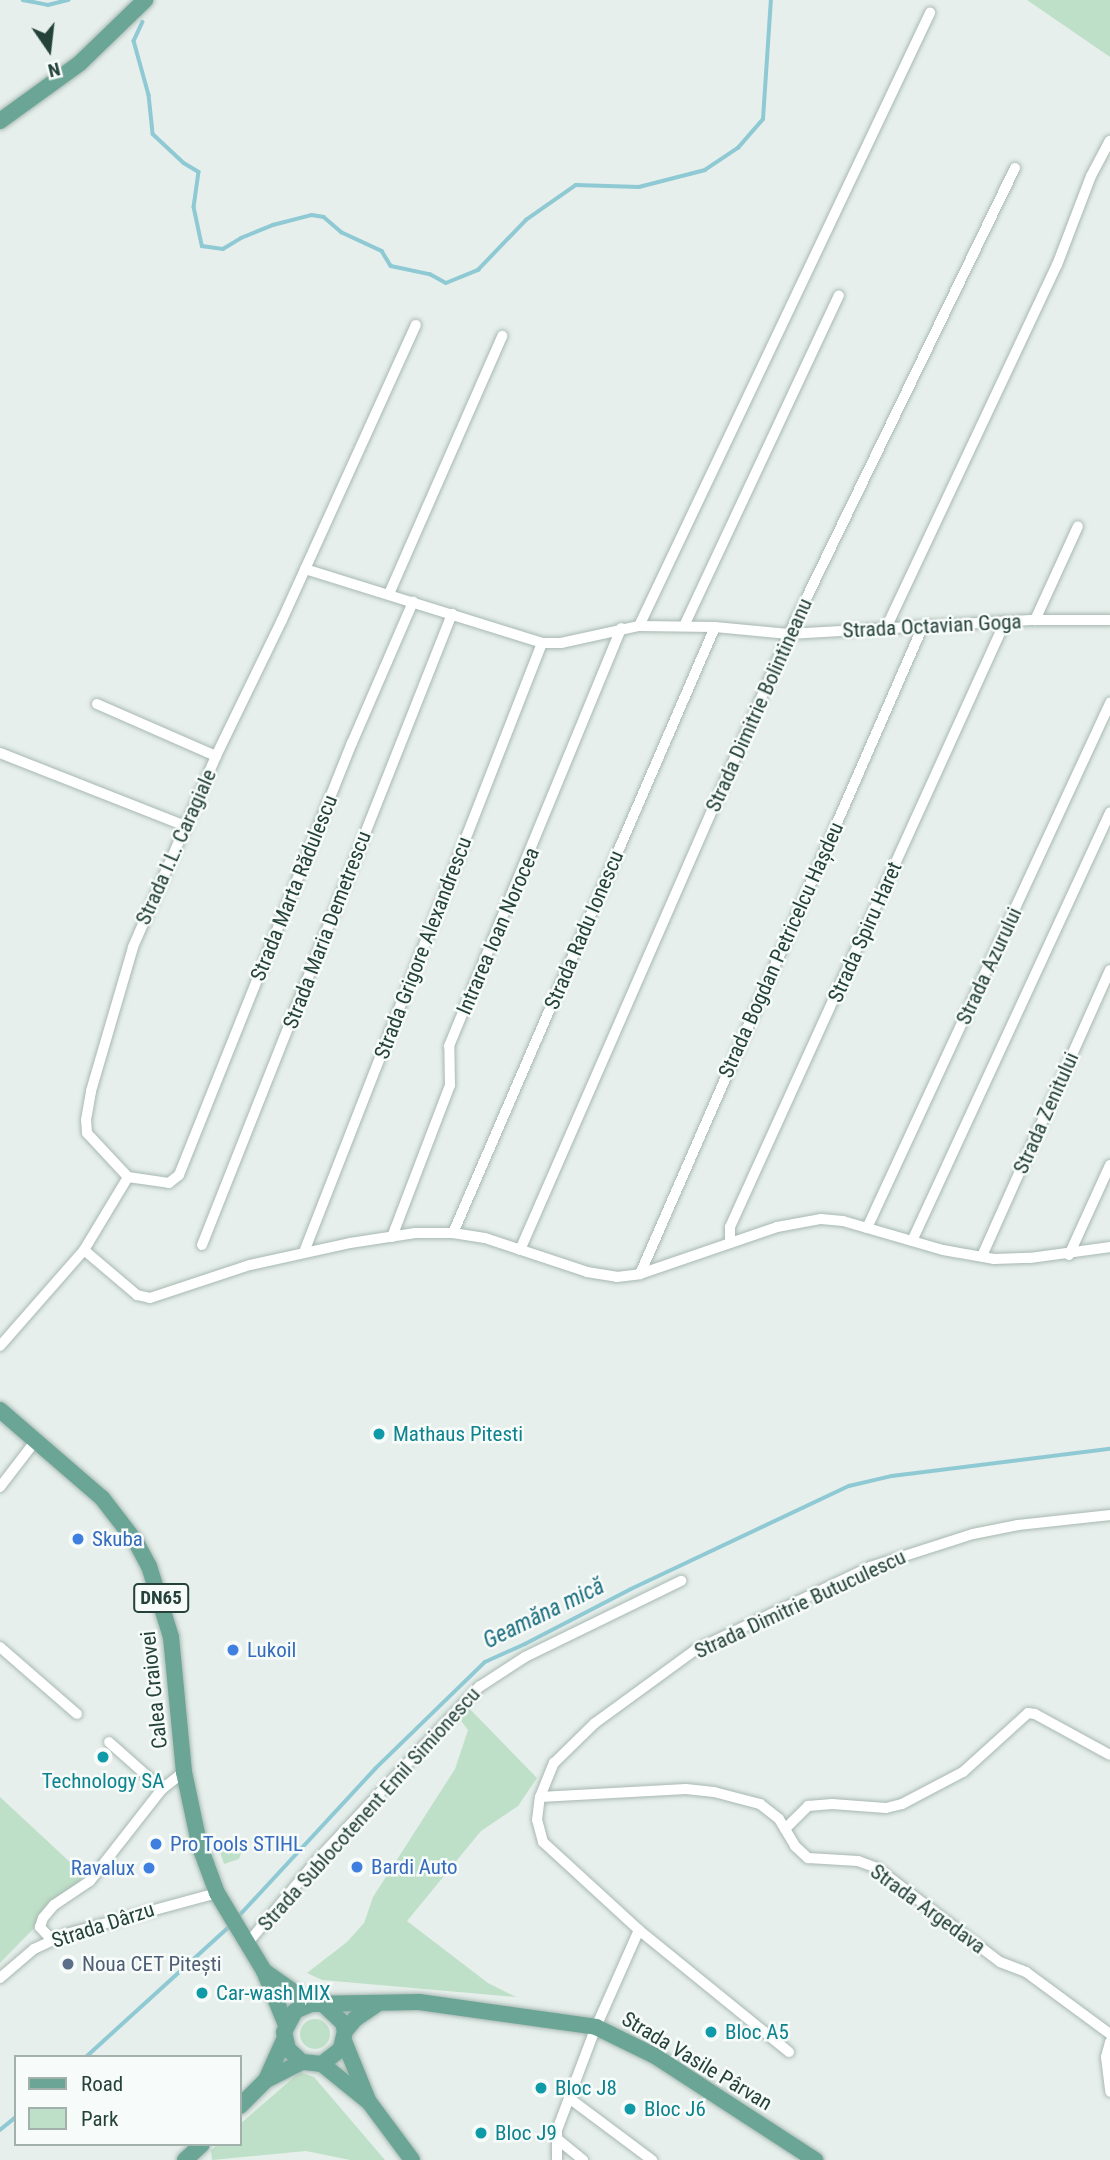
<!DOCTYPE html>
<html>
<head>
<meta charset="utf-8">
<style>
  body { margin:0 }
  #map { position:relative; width:1110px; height:2160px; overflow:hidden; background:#e6efeb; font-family:"Roboto Condensed",sans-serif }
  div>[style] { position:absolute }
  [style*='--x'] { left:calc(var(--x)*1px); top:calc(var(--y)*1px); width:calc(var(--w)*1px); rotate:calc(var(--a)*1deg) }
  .green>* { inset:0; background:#bfe0c8 }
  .round { border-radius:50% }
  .stream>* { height:3.5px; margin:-1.75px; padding:0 1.75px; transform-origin:1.75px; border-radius:1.75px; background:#8ec9d4 }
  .roads { filter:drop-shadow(0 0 2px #a8b8b2) drop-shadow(0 0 2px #a8b8b2) }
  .street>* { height:10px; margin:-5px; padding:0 5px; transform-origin:5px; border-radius:5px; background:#fff }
  .primary>* { height:16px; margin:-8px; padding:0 8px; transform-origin:8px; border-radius:8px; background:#6aa596 }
  .dots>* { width:19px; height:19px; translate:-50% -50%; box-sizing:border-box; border:4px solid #f7fbf9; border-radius:50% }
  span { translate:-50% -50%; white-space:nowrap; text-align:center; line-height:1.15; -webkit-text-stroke:5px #f7fbf9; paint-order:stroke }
  .shield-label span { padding:2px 5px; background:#f7fbf9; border:2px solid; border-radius:5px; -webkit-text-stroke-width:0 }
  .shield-label { font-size:19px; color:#24423a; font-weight:700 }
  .street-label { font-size:21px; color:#24423a }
  .culture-label { font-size:21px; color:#0d838f }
  .left { translate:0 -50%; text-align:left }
  .shop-label { font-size:21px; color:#366cbe }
  .right { translate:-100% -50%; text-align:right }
  .service-label { font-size:21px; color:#4e5e75 }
  .water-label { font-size:23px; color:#1c6f80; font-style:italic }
  .legend { position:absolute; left:14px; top:2055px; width:228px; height:91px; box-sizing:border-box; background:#f7fbf9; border:2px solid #a3b1ad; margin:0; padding:9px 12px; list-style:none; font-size:21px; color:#24423a }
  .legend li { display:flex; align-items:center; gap:14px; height:35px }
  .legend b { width:35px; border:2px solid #a3b1ad }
  .north { position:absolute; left:14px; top:14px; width:70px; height:70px; -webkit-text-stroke:5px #f7fbf9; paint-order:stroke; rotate:166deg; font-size:19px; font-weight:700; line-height:28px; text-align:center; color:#24423a }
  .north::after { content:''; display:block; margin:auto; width:24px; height:32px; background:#24423a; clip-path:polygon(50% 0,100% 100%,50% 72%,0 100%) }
</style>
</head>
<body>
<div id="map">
  <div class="green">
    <i style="clip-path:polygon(1027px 0,1110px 0,1110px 57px)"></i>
    <i style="clip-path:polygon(464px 1703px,537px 1778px,518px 1806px,481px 1831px,407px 1921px,488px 1983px,516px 1997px,322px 1980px,307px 1973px,347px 1942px,364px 1923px,373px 1897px,455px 1769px,468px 1730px,455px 1713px)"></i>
    <i style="clip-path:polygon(0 1797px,85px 1876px,0 1963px)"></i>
    <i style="clip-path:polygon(232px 1840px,237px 1842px,241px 1853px,239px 1859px,224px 1864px,217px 1843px)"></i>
    <i class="round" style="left:300px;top:2019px;width:30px;height:30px"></i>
    <i style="clip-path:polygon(300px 2072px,314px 2077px,385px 2160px,350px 2160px,306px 2151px,212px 2160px,211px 2150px,218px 2144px,240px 2144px,240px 2124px)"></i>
  </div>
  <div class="stream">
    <i style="--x:23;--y:0;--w:25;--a:11"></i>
    <i style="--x:48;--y:5;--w:21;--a:-14"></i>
    <i style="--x:143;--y:22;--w:21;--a:115"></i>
    <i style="--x:134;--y:41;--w:56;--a:74.5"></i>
    <i style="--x:149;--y:95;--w:39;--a:84"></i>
    <i style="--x:153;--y:134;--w:42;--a:43.1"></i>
    <i style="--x:184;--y:163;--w:17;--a:31"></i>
    <i style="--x:199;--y:172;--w:35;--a:98"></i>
    <i style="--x:194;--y:207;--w:40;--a:78"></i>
    <i style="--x:202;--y:246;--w:21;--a:8"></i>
    <i style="--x:223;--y:249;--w:21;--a:-31"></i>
    <i style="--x:241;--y:238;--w:35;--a:-22"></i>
    <i style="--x:273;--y:225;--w:40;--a:-14.4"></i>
    <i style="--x:312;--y:215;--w:12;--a:9"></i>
    <i style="--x:324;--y:217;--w:23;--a:41"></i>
    <i style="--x:341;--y:232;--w:45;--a:24.9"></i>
    <i style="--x:382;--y:251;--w:17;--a:59"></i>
    <i style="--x:391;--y:266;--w:40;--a:12"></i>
    <i style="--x:430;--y:274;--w:18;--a:29"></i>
    <i style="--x:446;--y:283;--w:35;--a:-22"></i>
    <i style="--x:478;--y:270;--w:69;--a:-46.2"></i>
    <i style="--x:526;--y:220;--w:61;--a:-35"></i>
    <i style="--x:576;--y:185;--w:63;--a:1.8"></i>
    <i style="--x:639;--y:187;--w:68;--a:-14.4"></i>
    <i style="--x:705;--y:170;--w:40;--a:-34"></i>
    <i style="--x:738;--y:148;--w:38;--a:-49"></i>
    <i style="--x:763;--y:119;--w:119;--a:-86.2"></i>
    <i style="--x:238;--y:1917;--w:202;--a:-47.2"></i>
    <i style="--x:375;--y:1769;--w:153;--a:-44.2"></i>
    <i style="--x:485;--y:1662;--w:44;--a:-24.2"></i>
    <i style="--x:525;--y:1644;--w:119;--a:-27.4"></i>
    <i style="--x:631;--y:1589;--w:241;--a:-25.3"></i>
    <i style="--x:849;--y:1486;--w:44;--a:-13.1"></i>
    <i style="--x:892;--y:1476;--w:220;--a:-7.1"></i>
    <i style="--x:86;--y:2057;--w:196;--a:-42.3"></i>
    <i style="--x:0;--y:2130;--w:21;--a:-39"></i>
  </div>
  <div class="roads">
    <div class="street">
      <i style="--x:305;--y:569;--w:248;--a:17.3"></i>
      <i style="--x:542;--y:643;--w:19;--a:0"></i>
      <i style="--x:561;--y:643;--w:80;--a:-12.3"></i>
      <i style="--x:639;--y:626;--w:76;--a:0.8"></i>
      <i style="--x:715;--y:627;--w:74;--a:5.4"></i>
      <i style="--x:789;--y:634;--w:246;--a:-3.3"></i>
      <i style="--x:1035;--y:620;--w:75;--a:0"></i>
      <i style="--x:389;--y:594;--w:282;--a:-66.3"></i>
      <i style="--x:1035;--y:620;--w:103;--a:-65.4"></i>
      <i style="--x:639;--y:626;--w:679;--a:-64.61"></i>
      <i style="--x:684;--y:626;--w:365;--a:-64.9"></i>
      <i style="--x:886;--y:628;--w:401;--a:-64.8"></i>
      <i style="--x:1057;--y:265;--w:95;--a:-69.1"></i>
      <i style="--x:1091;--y:176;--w:40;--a:-62"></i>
      <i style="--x:97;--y:704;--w:130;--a:23.6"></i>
      <i style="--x:0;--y:753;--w:199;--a:21.5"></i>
      <i style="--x:128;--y:1177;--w:41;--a:8.3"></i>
      <i style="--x:169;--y:1183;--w:13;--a:-39"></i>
      <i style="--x:179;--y:1175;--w:465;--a:-68.2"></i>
      <i style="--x:352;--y:743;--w:154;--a:-66.6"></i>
      <i style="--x:867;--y:1228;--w:579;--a:-65.16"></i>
      <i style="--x:453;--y:1233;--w:660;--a:-66.62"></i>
      <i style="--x:392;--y:1237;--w:163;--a:-69.1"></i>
      <i style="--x:450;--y:1085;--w:39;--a:-91"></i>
      <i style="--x:449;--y:1046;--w:452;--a:-67.6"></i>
      <i style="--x:912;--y:1241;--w:472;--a:-65.2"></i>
      <i style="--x:730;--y:1242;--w:15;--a:-90"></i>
      <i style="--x:730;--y:1227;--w:665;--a:-65.56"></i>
      <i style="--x:202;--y:1245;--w:679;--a:-68.39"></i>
      <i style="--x:84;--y:1250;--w:70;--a:40.3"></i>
      <i style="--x:137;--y:1295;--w:13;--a:13"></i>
      <i style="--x:150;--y:1298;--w:105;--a:-18.3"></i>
      <i style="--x:250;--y:1265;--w:102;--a:-12.4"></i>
      <i style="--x:350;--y:1243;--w:66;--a:-8.7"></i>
      <i style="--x:415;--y:1233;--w:38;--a:0"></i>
      <i style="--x:453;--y:1233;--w:32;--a:9"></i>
      <i style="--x:485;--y:1238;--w:108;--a:18.4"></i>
      <i style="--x:587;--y:1272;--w:30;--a:9"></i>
      <i style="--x:617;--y:1277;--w:23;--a:-7"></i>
      <i style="--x:640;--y:1274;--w:145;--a:-18.9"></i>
      <i style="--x:777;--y:1227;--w:45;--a:-10.3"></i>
      <i style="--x:821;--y:1219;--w:22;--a:5"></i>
      <i style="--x:843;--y:1221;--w:104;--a:16.2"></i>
      <i style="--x:943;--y:1250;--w:52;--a:10"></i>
      <i style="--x:994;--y:1259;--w:36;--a:-2"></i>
      <i style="--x:1030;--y:1258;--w:81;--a:-7.8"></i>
      <i style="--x:520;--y:1250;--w:672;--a:-66.41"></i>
      <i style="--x:789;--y:634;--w:518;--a:-64.13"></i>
      <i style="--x:304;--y:1252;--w:654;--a:-68.65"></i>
      <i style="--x:1069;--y:1255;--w:99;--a:-65.5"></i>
      <i style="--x:982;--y:1256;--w:313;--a:-65.9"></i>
      <i style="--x:640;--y:1274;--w:707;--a:-66.41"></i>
      <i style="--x:0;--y:1346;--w:128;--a:-48.8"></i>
      <i style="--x:84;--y:1250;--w:85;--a:-58.9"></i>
      <i style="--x:128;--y:1177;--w:60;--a:-133"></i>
      <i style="--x:87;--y:1133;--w:13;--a:-94"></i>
      <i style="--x:86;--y:1120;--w:29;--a:-80"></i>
      <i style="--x:91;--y:1091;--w:150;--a:-73.7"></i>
      <i style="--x:133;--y:947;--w:208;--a:-66.5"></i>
      <i style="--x:216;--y:756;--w:151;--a:-64.1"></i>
      <i style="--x:282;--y:620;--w:324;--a:-65.6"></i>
      <i style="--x:0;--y:1487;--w:59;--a:-52.5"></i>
      <i style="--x:0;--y:1647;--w:102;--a:41"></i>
      <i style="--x:109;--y:1742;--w:71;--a:41.6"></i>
      <i style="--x:540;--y:1797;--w:146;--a:-3.1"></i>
      <i style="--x:686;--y:1789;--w:28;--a:6"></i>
      <i style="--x:714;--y:1792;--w:48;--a:14.6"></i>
      <i style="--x:760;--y:1804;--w:24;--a:38"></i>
      <i style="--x:779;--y:1819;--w:31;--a:59"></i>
      <i style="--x:795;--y:1846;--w:18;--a:43"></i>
      <i style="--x:808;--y:1858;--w:50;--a:3.4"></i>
      <i style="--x:858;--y:1861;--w:20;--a:20"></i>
      <i style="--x:877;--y:1868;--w:155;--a:37.4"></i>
      <i style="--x:1000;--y:1962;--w:28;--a:21"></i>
      <i style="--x:1026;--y:1972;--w:104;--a:36.4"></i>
      <i style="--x:785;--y:1829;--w:33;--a:-45"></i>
      <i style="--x:808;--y:1806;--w:24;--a:-5"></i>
      <i style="--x:832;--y:1804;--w:54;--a:4.2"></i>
      <i style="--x:886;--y:1808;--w:16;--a:-14"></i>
      <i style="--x:902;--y:1804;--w:69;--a:-27.7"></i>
      <i style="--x:963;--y:1772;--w:88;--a:-42.2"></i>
      <i style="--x:1028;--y:1713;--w:7;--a:8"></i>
      <i style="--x:1035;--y:1714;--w:85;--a:28.7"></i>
      <i style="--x:52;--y:1940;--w:18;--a:-133"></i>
      <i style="--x:40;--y:1927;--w:9;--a:-72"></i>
      <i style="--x:43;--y:1918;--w:17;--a:-50"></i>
      <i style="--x:54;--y:1905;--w:43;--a:-33.7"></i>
      <i style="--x:90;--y:1881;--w:117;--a:-52"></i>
      <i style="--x:162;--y:1789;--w:28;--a:-38"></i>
      <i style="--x:246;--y:1945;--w:112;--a:-50.1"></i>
      <i style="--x:318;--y:1859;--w:236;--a:-46.9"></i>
      <i style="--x:479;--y:1687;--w:55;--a:-33.1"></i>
      <i style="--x:525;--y:1657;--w:174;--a:-26"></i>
      <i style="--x:0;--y:1978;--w:45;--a:-40.5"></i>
      <i style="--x:34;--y:1949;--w:35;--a:-25"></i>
      <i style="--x:66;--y:1934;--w:156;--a:-15.2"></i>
      <i style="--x:1110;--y:2042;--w:16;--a:105"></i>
      <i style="--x:1106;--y:2057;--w:35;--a:83"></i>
      <i style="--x:789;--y:2052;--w:193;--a:-140.9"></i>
      <i style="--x:639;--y:1930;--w:130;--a:-137.5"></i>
      <i style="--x:543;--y:1842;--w:23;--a:-105"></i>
      <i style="--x:537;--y:1820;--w:23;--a:-83"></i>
      <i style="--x:540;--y:1797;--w:37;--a:-68"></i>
      <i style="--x:554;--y:1763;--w:57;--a:-44.3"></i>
      <i style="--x:595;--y:1723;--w:124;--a:-36.1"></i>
      <i style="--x:695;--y:1650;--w:194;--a:-25.4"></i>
      <i style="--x:870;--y:1567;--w:108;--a:-17.8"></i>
      <i style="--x:973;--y:1534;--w:46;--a:-11.3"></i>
      <i style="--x:1018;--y:1525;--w:93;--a:-6.2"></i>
      <i style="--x:569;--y:2098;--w:104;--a:36.8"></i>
      <i style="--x:556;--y:2138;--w:35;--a:39"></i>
      <i style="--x:557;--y:2160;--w:30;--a:-90"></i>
      <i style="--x:557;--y:2130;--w:110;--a:-69.3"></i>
      <i style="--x:596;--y:2027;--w:106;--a:-66.1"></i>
    </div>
    <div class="primary">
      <i style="--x:0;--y:121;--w:99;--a:-35.9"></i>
      <i style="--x:80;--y:63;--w:91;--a:-44.1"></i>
      <i style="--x:0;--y:1410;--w:135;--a:40.8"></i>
      <i style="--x:102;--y:1498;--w:56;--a:52.3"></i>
      <i style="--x:136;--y:1542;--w:27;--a:62"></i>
      <i style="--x:149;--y:1566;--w:74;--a:72.8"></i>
      <i style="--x:171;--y:1637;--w:136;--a:84.5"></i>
      <i style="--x:184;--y:1772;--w:77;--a:78"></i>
      <i style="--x:200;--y:1847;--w:49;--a:69.7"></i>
      <i style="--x:217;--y:1893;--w:91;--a:58.9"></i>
      <i style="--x:264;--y:1971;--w:58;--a:67.8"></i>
      <i style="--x:264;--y:1971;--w:57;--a:35.1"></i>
      <i style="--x:325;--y:2006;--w:25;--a:43"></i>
      <i style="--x:343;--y:2023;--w:8;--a:76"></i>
      <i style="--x:345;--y:2031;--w:18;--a:103"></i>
      <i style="--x:341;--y:2049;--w:24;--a:142"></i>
      <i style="--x:322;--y:2064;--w:20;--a:-174"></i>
      <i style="--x:302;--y:2062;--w:19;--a:-137"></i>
      <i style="--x:288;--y:2049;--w:17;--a:-103"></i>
      <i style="--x:284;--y:2032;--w:24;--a:-62"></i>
      <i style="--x:295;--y:2011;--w:17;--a:-24"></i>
      <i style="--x:311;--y:2004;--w:108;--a:-1.1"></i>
      <i style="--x:419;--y:2002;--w:179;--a:8"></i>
      <i style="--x:596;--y:2027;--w:66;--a:26.2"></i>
      <i style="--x:655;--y:2056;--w:191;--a:33"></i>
      <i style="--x:345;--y:2031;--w:16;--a:-50"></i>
      <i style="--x:355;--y:2019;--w:27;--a:-34"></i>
      <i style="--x:344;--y:2041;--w:64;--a:67.9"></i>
      <i style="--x:322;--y:2064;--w:60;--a:39"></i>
      <i style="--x:369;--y:2102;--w:72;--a:53.4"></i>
      <i style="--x:266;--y:2080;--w:44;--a:-65.8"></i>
      <i style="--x:240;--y:2106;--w:37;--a:-45"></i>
      <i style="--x:266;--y:2080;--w:40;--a:-26.6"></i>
      <i style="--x:185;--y:2160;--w:23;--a:-43"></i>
    </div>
  </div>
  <div class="dots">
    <i style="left:379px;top:1434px;background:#0f9aa8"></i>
    <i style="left:78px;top:1539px;background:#3f7fe0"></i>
    <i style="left:233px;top:1650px;background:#3f7fe0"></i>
    <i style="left:103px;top:1757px;background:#0f9aa8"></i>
    <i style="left:156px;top:1844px;background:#3f7fe0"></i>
    <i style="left:357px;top:1867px;background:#3f7fe0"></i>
    <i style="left:149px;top:1868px;background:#3f7fe0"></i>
    <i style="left:68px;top:1964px;background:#5c6f8a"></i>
    <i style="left:202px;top:1993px;background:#0f9aa8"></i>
    <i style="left:711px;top:2032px;background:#0f9aa8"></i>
    <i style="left:541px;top:2088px;background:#0f9aa8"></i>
    <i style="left:630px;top:2109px;background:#0f9aa8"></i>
    <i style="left:481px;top:2133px;background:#0f9aa8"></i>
  </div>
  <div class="shield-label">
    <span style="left:161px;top:1598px">DN65</span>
  </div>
  <div class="street-label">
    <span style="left:932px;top:626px;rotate:-3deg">Strada Octavian Goga</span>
    <span style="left:759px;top:705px;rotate:-66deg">Strada Dimitrie Bolintineanu</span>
    <span style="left:176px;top:847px;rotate:-66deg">Strada I.L. Caragiale</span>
    <span style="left:294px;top:888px;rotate:-68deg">Strada Marta Rădulescu</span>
    <span style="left:327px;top:930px;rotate:-69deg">Strada Maria Demetrescu</span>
    <span style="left:584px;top:930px;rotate:-67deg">Strada Radu Ionescu</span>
    <span style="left:498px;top:931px;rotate:-67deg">Intrarea Ioan Norocea</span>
    <span style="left:865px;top:932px;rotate:-66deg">Strada Spiru Haret</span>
    <span style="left:423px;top:948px;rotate:-69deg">Strada Grigore Alexandrescu</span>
    <span style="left:781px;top:950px;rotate:-66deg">Strada Bogdan Petricelcu Hașdeu</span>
    <span style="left:989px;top:966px;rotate:-65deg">Strada Azurului</span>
    <span style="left:1046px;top:1113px;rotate:-66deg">Strada Zenitului</span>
    <span style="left:800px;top:1604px;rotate:-25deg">Strada Dimitrie Butuculescu</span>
    <span style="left:154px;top:1690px;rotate:-96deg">Calea Craiovei</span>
    <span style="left:369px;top:1809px;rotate:-48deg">Strada Sublocotenent Emil Simionescu</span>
    <span style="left:928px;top:1909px;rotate:36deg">Strada Argedava</span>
    <span style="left:103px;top:1925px;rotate:-18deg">Strada Dârzu</span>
    <span style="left:697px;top:2061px;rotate:31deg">Strada Vasile Pârvan</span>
  </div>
  <div class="culture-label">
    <span class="left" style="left:393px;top:1434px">Mathaus Pitesti</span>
    <span style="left:103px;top:1781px">Technology SA</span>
    <span class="left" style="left:216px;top:1993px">Car-wash MIX</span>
    <span class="left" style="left:725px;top:2032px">Bloc A5</span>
    <span class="left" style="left:555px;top:2088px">Bloc J8</span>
    <span class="left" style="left:644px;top:2109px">Bloc J6</span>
    <span class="left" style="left:495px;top:2133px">Bloc J9</span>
  </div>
  <div class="shop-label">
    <span class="left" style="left:92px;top:1539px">Skuba</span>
    <span class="left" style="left:247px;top:1650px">Lukoil</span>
    <span class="left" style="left:170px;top:1844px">Pro Tools STIHL</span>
    <span class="left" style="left:371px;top:1867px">Bardi Auto</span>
    <span class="right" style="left:135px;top:1868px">Ravalux</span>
  </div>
  <div class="service-label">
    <span class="left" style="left:82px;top:1964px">Noua CET Pitești</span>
  </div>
  <div class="water-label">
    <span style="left:544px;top:1614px;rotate:-26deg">Geamăna mică</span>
  </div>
  <ul class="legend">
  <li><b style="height:9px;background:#6aa596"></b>Road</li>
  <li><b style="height:19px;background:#bfe0c8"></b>Park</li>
  </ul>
  <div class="north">N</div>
</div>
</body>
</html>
